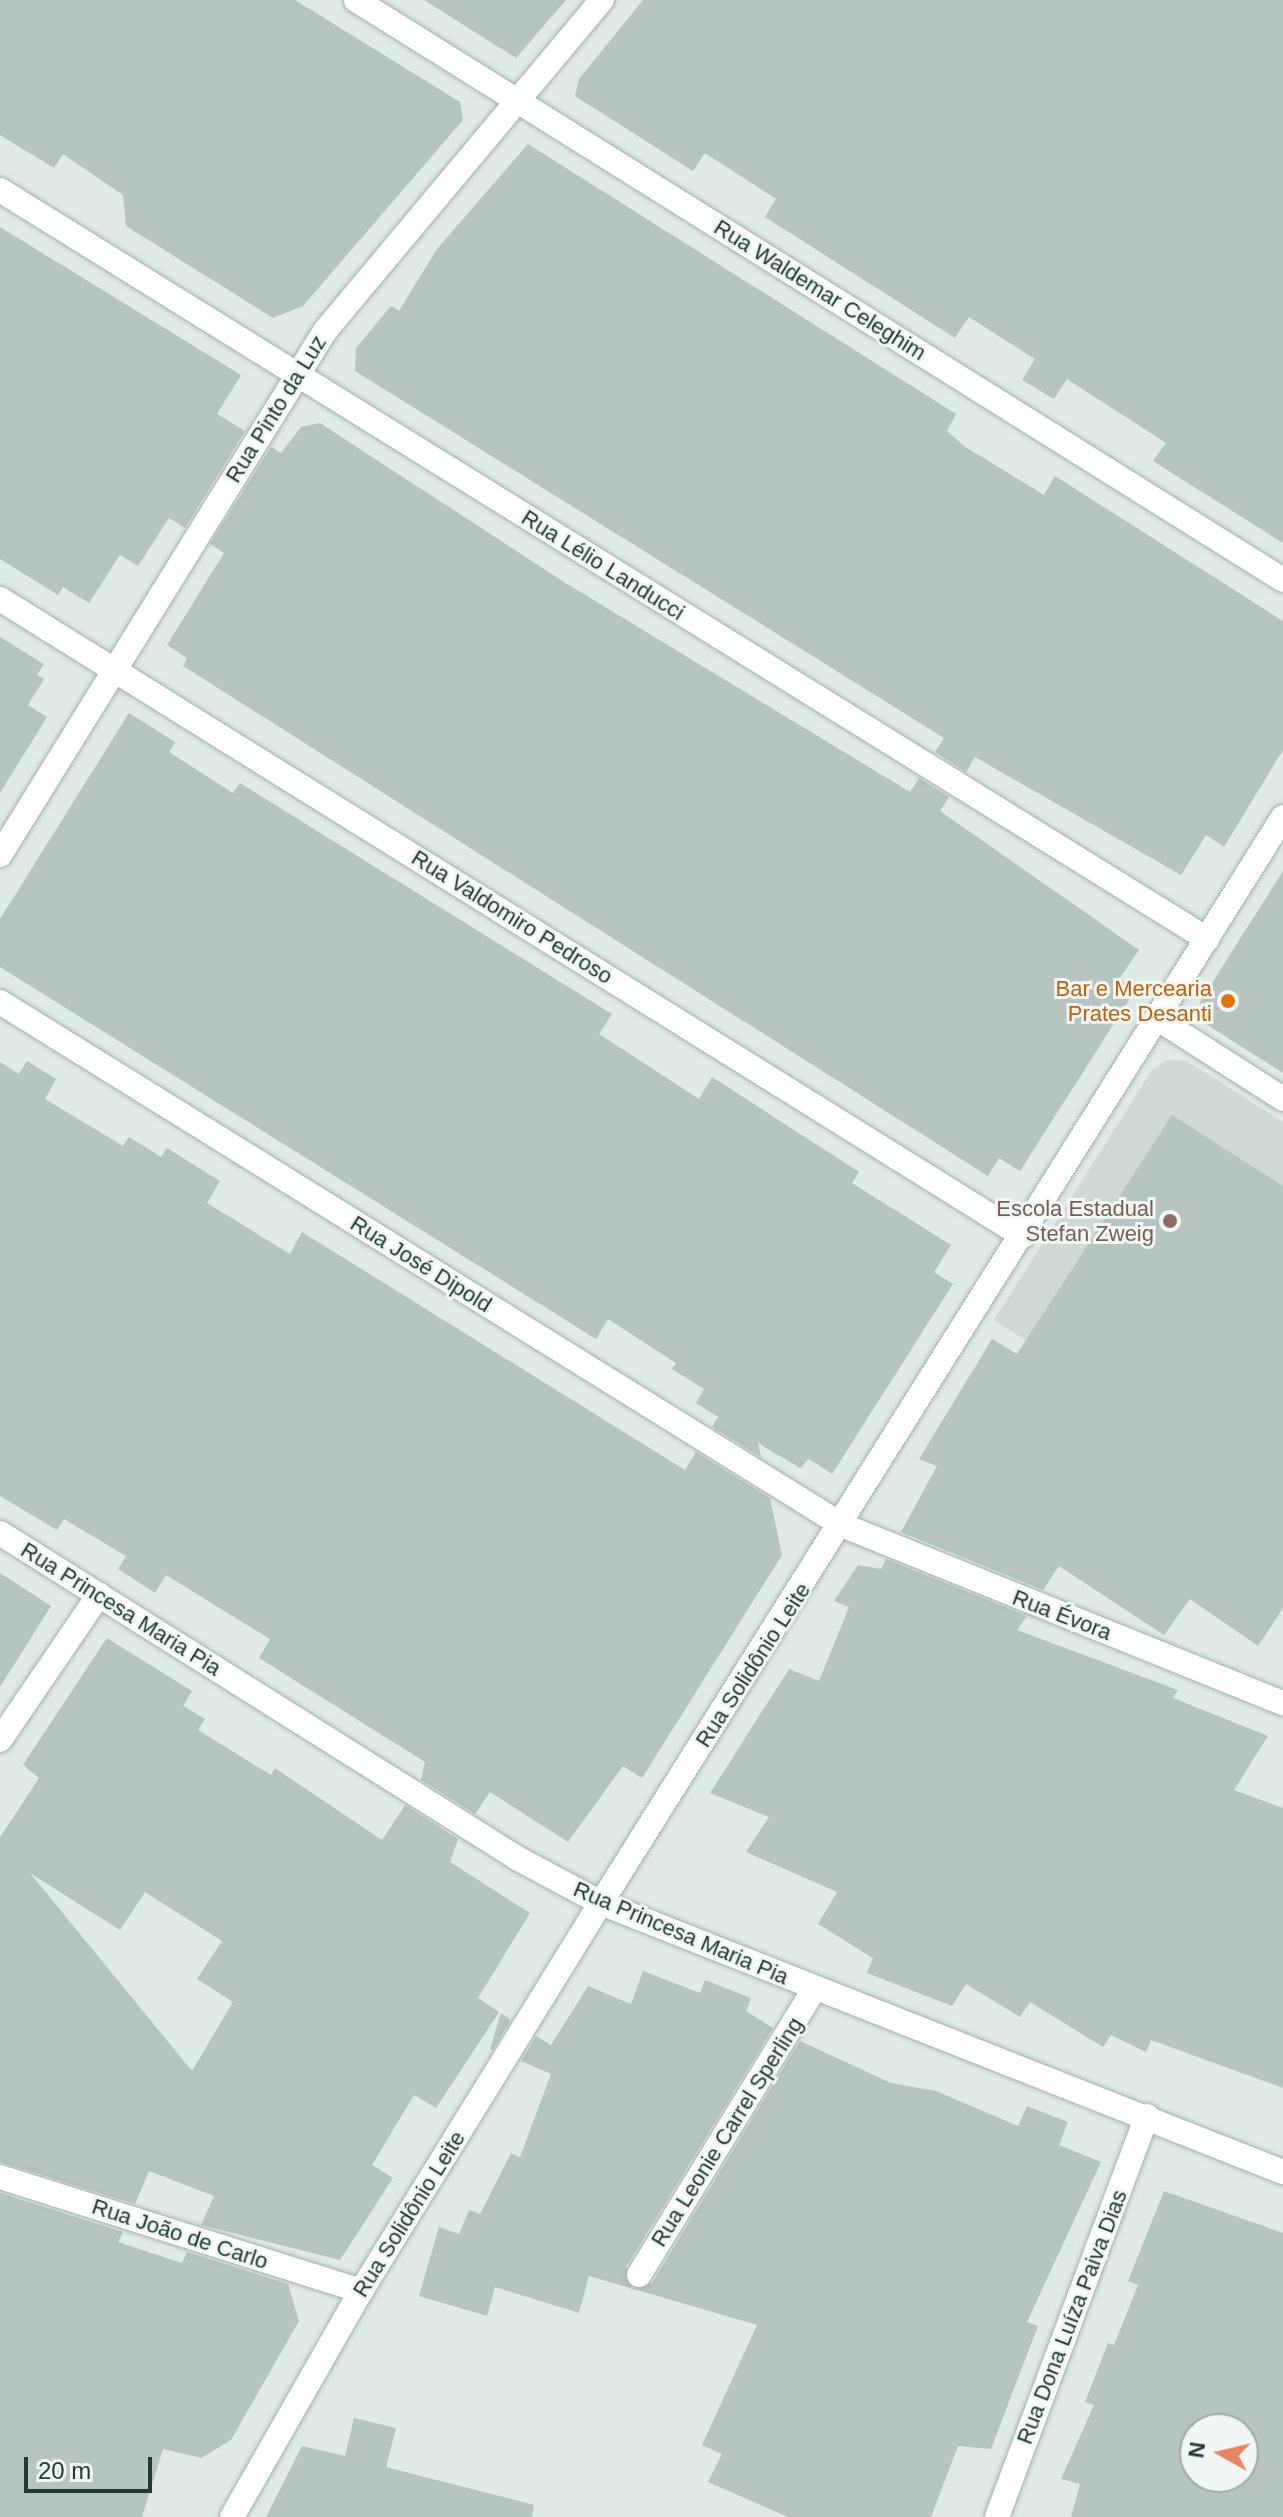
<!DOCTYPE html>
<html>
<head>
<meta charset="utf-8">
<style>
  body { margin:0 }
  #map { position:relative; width:1283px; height:2517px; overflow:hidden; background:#e0eae6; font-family:Helvetica,sans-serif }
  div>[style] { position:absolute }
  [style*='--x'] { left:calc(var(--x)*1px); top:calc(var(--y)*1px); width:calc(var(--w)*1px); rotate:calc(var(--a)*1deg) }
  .built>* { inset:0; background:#cfdad5 }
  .building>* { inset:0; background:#b6c5bf }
  .roads { filter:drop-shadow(0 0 2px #a3b2ad) drop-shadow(0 0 2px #a3b2ad) }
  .street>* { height:24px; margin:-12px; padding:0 12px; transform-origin:12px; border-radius:12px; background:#fff }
  .secondary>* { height:24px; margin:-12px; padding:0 12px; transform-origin:12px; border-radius:12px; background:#fff }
  .dots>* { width:22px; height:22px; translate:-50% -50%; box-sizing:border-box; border:4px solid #f1f7f4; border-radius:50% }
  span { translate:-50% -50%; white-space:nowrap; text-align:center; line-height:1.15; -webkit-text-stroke:6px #f1f7f4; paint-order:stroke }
  .street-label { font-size:22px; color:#223a34 }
  .food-label { font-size:22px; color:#c56008 }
  .right { translate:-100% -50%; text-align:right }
  .education-label { font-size:22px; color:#785e54 }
  .north { position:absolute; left:1179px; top:2413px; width:80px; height:80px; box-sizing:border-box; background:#f1f7f4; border:2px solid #9eaba7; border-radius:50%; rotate:278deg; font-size:22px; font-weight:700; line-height:32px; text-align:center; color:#223a34 }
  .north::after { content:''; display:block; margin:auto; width:28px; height:36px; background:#ea835f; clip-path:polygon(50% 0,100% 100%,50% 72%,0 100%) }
  .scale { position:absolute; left:24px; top:2457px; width:128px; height:36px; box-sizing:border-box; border:4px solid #223a34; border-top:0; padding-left:10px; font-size:24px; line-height:28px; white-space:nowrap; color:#223a34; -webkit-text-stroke:6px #f1f7f4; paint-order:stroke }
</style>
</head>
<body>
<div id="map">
  <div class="built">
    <i style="clip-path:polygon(1166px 1060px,1187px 1061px,1283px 1122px,1283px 1503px,994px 1320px,1152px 1070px)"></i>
  </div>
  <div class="building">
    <i style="clip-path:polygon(0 0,295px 0,460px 102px,463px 120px,303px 306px,273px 318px,126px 226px,123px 195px,63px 154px,54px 168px,0 135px)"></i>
    <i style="clip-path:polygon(424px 0,566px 0,516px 58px)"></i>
    <i style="clip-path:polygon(643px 0,1283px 0,1283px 543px,1153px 461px,1166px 443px,1067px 379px,1054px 399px,1022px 380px,1035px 359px,969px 317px,955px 338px,765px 217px,776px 199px,705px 153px,693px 171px,575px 96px,579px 79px)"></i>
    <i style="clip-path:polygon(528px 144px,956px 414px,947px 431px,964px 446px,1044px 495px,1055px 476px,1283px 621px,1283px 750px,1224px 847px,1206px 835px,1181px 875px,975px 757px,966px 772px,935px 752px,944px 738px,355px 371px,356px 348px,391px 306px,399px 311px,437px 249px)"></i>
    <i style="clip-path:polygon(0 227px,241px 375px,217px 414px,245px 431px,185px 528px,169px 518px,138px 566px,120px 555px,89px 603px,63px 587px,58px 595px,0 559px)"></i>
    <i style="clip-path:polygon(320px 423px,564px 582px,910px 792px,919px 778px,949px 797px,940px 811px,1139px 950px,1119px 979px,1136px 989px,1020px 1171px,999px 1158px,988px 1176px,183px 666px,187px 658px,167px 645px,224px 553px,210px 544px,271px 447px,281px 453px,301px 427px)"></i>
    <i style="clip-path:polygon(0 637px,44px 664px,37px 675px,44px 679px,28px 705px,47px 717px,0 793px)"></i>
    <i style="clip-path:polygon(129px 713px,175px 742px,169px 752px,233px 793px,240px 783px,612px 1014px,599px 1034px,699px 1099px,712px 1077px,859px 1172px,852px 1183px,951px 1245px,934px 1272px,953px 1284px,832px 1474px,809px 1459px,800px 1468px,758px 1443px,761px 1457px,712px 1427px,718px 1417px,696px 1403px,704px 1389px,672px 1369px,676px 1363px,608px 1319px,596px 1339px,0 967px,0 919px)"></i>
    <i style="clip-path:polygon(1283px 871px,1283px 1073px,1203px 1022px,1200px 1002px)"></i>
    <i style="clip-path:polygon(27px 1061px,56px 1079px,45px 1099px,123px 1146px,129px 1137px,161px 1157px,167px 1148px,220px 1181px,207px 1203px,290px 1254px,302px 1232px,685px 1470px,696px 1452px,770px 1498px,782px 1555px,642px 1778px,623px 1766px,568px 1842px,490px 1792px,475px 1814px,421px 1780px,425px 1762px,259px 1658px,270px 1639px,166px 1575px,155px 1593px,118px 1569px,126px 1556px,64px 1519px,57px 1530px,0 1496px,0 1062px,19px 1074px)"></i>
    <i style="clip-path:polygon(1172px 1115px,1283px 1186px,1283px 1608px,1258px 1646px,1190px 1599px,1164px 1635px,1059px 1566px,1043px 1590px,901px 1532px,937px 1466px,919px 1459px,992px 1339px,1017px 1354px)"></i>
    <i style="clip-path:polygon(886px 1559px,1027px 1616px,1017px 1630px,1178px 1690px,1173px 1698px,1268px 1736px,1234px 1790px,1283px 1808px,1283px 2088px,1151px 2040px,1146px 2052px,1111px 2035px,1103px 2047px,1030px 2002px,1020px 2017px,966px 1984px,952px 2006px,867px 1973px,873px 1958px,818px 1924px,837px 1892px,746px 1852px,769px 1817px,710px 1793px,789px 1669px,819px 1681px,849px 1607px,834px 1601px,858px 1565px,881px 1569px)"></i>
    <i style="clip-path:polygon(0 1573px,51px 1606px,0 1687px)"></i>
    <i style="clip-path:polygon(evenodd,107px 1638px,192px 1691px,183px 1706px,205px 1719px,198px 1730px,271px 1775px,275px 1768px,382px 1840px,405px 1805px,458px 1839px,450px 1862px,530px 1913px,478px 1998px,499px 2012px,436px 2108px,414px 2095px,372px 2165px,393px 2178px,340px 2260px,201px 2225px,214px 2196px,149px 2171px,135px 2204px,0 2162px,0 1837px,39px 1778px,23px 1765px,107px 1638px,30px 1873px,120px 1930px,145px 1892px,222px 1941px,197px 1979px,233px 2002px,192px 2071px,30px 1873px)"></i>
    <i style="clip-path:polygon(643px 1971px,700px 1993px,705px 1980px,751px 1998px,746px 2011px,773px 2028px,626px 2267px,632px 2288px,652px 2283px,800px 2041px,891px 2083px,936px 2091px,1018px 2126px,1027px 2106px,1068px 2122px,1059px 2145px,1101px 2162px,1027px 2322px,1038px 2326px,991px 2449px,958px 2446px,931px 2517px,788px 2517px,708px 2482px,722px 2454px,702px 2445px,757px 2325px,589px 2276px,579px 2313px,495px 2287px,487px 2316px,419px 2296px,439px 2227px,459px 2234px,469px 2210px,480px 2214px,511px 2153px,520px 2157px,551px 2074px,521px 2061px,536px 2036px,551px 2045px,588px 1986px,631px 2004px)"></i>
    <i style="clip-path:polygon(501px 2013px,511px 2020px,493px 2050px,490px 2049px)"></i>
    <i style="clip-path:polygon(evenodd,1164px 2191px,1283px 2233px,1283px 2517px,1071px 2517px,1080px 2484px,1061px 2479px,1094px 2405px,1085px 2402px,1108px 2343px,1114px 2345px,1138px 2285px,1128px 2281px,1164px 2191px,1195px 2429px,1243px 2429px,1243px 2477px,1195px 2477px,1195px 2429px)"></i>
    <i style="clip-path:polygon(0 2193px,123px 2232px,118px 2242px,182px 2263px,187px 2252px,288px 2284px,299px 2321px,231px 2440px,201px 2458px,163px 2449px,142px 2517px,0 2517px)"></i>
    <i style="clip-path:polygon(354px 2418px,396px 2428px,386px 2467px,534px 2505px,532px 2517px,266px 2517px,302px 2446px,345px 2456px)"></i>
  </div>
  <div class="roads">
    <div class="street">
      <i style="--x:356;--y:0;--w:1093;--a:32.03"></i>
      <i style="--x:0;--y:190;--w:1421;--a:31.82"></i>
      <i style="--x:0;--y:599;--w:1205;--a:31.91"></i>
      <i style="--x:0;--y:855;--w:617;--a:-58.19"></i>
      <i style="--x:325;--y:331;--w:432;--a:-50.1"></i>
      <i style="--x:0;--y:1002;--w:991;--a:31.85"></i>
      <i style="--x:842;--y:1525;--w:476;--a:22"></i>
      <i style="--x:1158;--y:1019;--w:148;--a:32.6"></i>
      <i style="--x:0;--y:1533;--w:611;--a:32.15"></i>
      <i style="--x:517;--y:1858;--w:95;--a:28.2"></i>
      <i style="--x:601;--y:1903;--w:733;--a:21.53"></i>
      <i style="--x:0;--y:1740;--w:176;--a:-55.7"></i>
      <i style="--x:0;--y:2177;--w:379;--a:17.5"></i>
      <i style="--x:639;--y:2275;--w:337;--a:-58.5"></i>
      <i style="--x:997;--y:2517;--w:428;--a:-69.5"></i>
    </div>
    <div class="secondary">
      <i style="--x:232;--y:2517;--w:260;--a:-60.3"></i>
      <i style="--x:361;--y:2291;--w:456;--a:-58.3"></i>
      <i style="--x:601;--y:1903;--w:1282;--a:-57.87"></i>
    </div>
  </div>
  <div class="dots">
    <i style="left:1228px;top:1001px;background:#e8710a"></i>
    <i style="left:1170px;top:1221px;background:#8d6e63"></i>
  </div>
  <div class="street-label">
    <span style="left:820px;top:290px;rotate:32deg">Rua Waldemar Celeghim</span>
    <span style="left:276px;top:409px;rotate:-58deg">Rua Pinto da Luz</span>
    <span style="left:603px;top:565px;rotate:32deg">Rua Lélio Landucci</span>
    <span style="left:512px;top:917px;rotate:32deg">Rua Valdomiro Pedroso</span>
    <span style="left:421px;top:1264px;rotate:32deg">Rua José Dipold</span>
    <span style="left:121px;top:1609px;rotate:32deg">Rua Princesa Maria Pia</span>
    <span style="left:1062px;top:1615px;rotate:21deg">Rua Évora</span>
    <span style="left:753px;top:1665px;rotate:-57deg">Rua Solidônio Leite</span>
    <span style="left:681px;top:1933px;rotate:23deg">Rua Princesa Maria Pia</span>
    <span style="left:727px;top:2132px;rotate:-58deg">Rua Leonie Carrel Sperling</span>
    <span style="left:409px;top:2214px;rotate:-58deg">Rua Solidônio Leite</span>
    <span style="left:180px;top:2234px;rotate:18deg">Rua João de Carlo</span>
    <span style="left:1072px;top:2317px;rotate:-69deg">Rua Dona Luíza Paiva Dias</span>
  </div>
  <div class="food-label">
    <span class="right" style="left:1212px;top:1001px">Bar e Mercearia<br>Prates Desanti</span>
  </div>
  <div class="education-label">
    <span class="right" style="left:1154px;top:1221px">Escola Estadual<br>Stefan Zweig</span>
  </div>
  <div class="north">N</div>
  <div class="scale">20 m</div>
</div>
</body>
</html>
